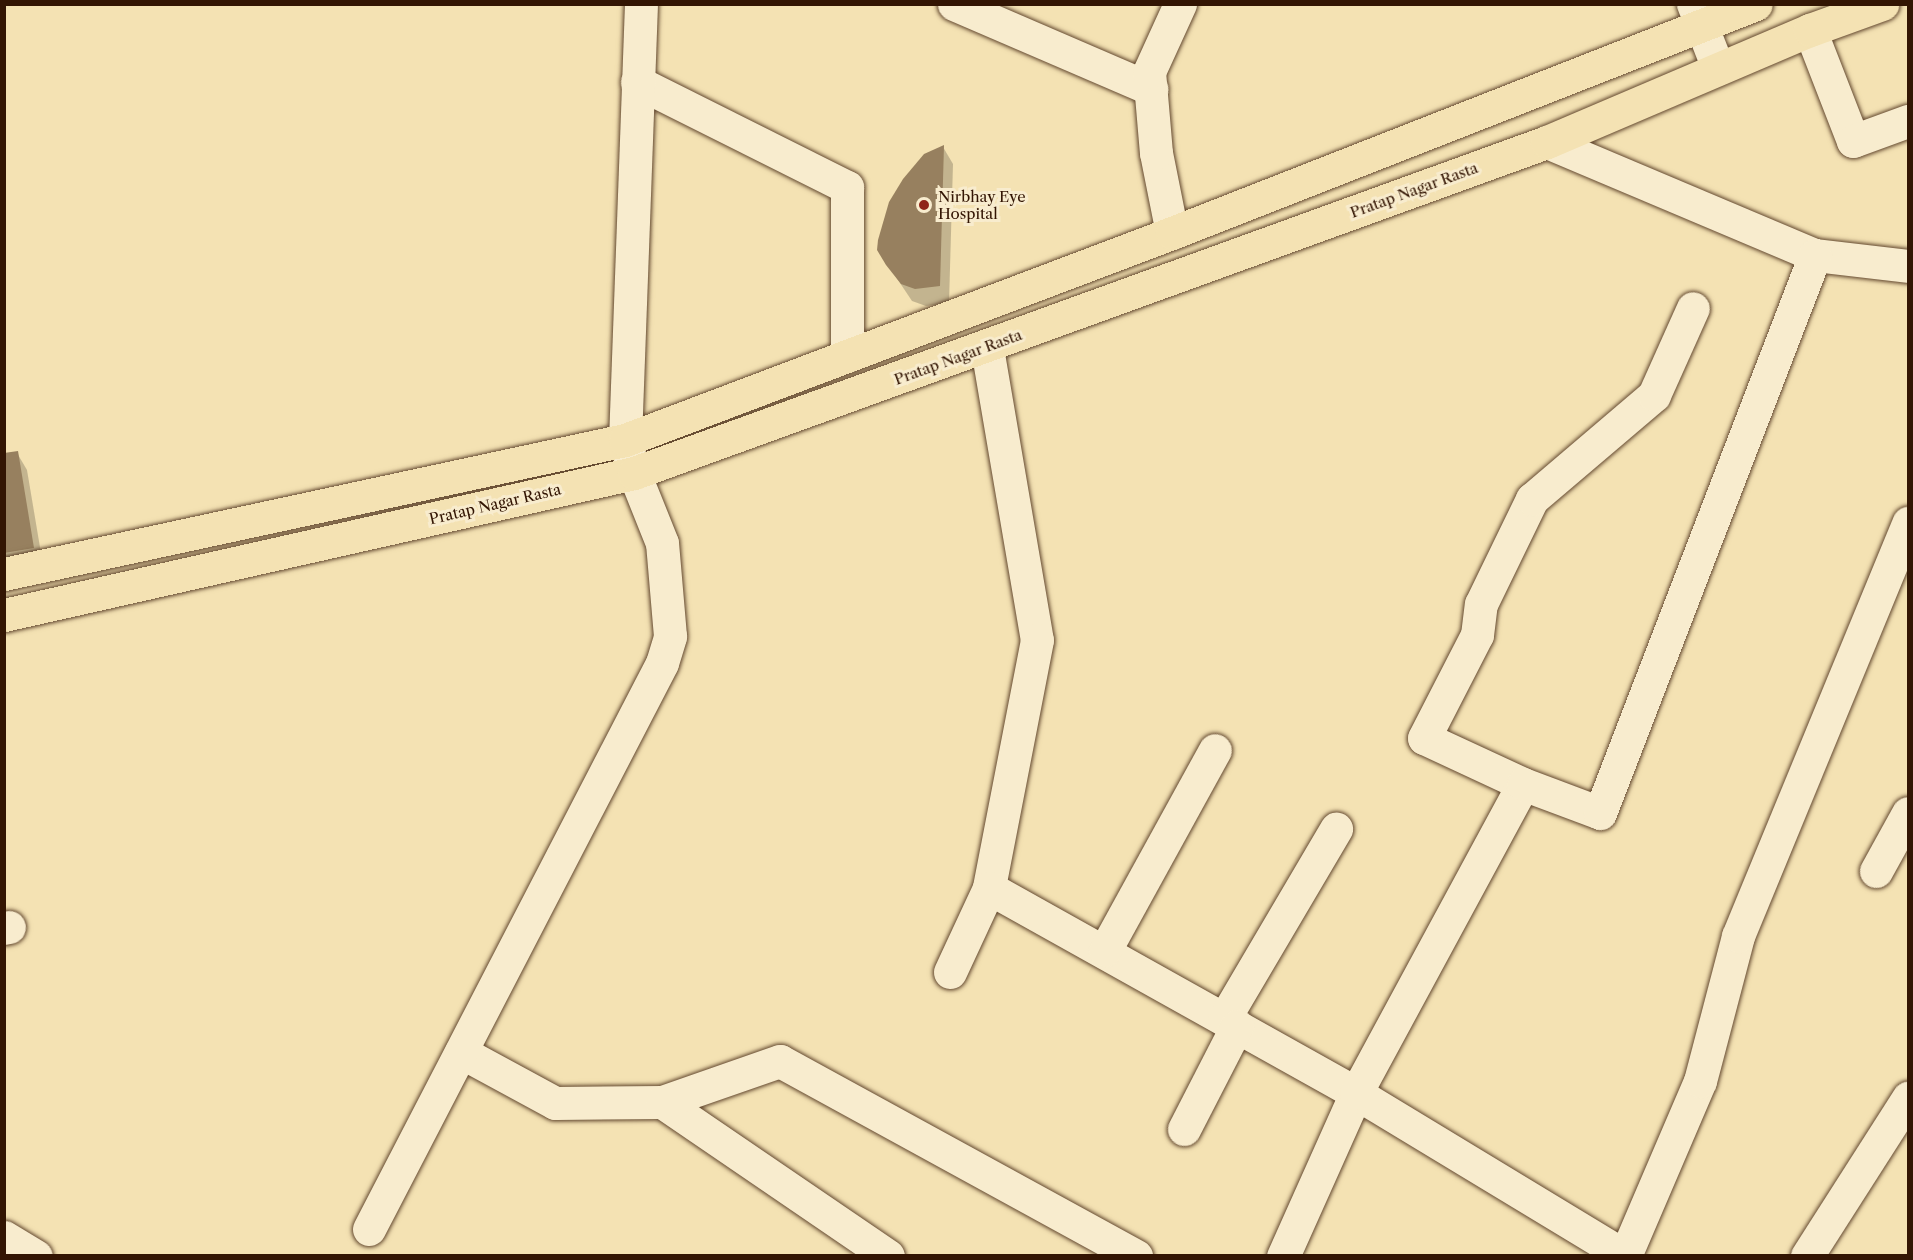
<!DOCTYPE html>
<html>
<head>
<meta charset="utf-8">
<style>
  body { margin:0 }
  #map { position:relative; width:1913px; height:1260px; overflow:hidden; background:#f4e2b3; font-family:"Libre Caslon Text",serif }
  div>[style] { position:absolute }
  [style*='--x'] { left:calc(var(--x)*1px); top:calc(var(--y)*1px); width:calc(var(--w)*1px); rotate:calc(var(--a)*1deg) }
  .shadow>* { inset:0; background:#0003 }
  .building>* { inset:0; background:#97805f }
  .roads { filter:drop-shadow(0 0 2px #63482f) drop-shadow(0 0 2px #63482f) }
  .minor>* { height:33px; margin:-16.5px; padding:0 16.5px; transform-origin:16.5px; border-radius:16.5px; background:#f8ecce }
  .trunk>* { height:33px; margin:-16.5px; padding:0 16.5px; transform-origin:16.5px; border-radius:16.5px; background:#f4e2b3 }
  .dots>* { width:16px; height:16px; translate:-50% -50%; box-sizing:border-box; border:3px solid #f8ecce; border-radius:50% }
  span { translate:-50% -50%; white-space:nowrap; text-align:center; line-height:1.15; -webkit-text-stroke:6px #f8ecce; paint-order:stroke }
  .street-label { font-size:15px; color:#331503 }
  .poi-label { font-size:15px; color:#331503 }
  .left { translate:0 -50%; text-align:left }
  .frame { position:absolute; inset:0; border:6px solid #331503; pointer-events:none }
</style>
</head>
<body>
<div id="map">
  <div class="shadow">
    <i style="clip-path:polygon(943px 147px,953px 164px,949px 303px,926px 306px,912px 301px,878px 250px)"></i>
    <i style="clip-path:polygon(17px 453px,27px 470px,43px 565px,4px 572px,4px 455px)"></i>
  </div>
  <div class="building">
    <i style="clip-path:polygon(944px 145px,940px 286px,915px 289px,901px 284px,886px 265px,877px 250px,878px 240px,889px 202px,903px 179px,924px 154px)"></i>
    <i style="clip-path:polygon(18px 451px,34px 548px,4px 553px,4px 453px)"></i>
  </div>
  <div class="roads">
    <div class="minor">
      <i style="--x:954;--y:4;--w:215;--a:23.3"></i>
      <i style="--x:1693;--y:4;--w:69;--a:68.7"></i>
      <i style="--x:1810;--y:30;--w:119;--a:68.8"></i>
      <i style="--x:1853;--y:141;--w:59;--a:-20"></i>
      <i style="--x:637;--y:82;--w:235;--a:26.6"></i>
      <i style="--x:847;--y:187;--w:169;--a:90"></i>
      <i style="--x:1547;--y:142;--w:291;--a:22.9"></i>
      <i style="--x:1815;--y:255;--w:94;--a:6.7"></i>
      <i style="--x:1172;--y:233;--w:82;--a:-101.3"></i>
      <i style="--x:1156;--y:153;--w:81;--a:-94.9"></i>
      <i style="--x:1149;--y:72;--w:75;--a:-65.5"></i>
      <i style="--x:987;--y:348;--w:296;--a:80.3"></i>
      <i style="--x:1037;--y:640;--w:253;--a:101"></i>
      <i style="--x:989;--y:888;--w:420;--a:29.2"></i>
      <i style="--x:1356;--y:1093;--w:179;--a:114.1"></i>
      <i style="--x:1523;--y:784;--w:109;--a:-155.1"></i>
      <i style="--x:1424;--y:738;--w:116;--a:-62.8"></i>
      <i style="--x:1477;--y:635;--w:31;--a:-83"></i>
      <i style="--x:1481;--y:604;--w:117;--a:-64.1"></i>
      <i style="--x:1532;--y:499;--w:160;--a:-40.4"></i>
      <i style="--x:1654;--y:395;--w:95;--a:-65.9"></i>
      <i style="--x:1876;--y:871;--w:66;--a:-61.1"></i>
      <i style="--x:4;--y:928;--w:5;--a:-11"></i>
      <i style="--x:1105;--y:950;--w:228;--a:-61.2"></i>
      <i style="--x:950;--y:972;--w:93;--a:-65.1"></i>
      <i style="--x:1224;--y:1019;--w:221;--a:-59.5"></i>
      <i style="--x:461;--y:1052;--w:107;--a:28.5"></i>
      <i style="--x:555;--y:1103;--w:107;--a:-0.5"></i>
      <i style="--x:1184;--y:1129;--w:116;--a:-62.8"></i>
      <i style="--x:369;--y:1229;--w:637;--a:-62.63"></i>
      <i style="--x:662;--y:663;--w:28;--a:-73"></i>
      <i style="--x:670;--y:636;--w:93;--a:-94.9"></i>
      <i style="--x:662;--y:543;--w:75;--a:-111.8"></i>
      <i style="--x:634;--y:473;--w:34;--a:-105"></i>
      <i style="--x:625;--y:440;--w:436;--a:-87.9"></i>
      <i style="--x:4;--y:1237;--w:37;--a:31"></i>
      <i style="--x:888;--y:1256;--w:273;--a:-145.7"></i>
      <i style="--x:662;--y:1102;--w:125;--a:-19.2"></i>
      <i style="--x:780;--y:1061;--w:406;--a:28.7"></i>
      <i style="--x:1625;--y:1256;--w:315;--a:-148.8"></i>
      <i style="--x:1356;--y:1093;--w:351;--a:-61.6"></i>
      <i style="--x:1523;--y:784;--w:82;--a:20.6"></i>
      <i style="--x:1600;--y:813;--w:598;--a:-68.93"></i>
      <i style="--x:1625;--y:1256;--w:190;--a:-66.8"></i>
      <i style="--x:1700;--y:1081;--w:150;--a:-75.3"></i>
      <i style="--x:1738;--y:936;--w:447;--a:-67.6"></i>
      <i style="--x:1807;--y:1256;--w:188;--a:-57.4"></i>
    </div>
    <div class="trunk">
      <i style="--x:4;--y:574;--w:635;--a:-12.18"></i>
      <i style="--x:625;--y:440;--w:585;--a:-20.73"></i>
      <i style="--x:1172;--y:233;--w:627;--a:-21.41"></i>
      <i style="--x:4;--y:615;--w:646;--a:-12.7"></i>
      <i style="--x:634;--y:473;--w:971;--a:-19.93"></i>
      <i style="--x:1547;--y:142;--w:286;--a:-23.1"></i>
      <i style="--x:1810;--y:30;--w:77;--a:-19.9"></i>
    </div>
  </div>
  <div class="dots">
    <i style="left:924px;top:205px;background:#8f2418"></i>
  </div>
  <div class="street-label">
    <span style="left:1414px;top:190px;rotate:-20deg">Pratap Nagar Rasta</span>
    <span style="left:958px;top:357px;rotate:-20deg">Pratap Nagar Rasta</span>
    <span style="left:495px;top:504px;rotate:-13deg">Pratap Nagar Rasta</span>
  </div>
  <div class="poi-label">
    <span class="left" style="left:938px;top:205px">Nirbhay Eye<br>Hospital</span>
  </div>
  <div class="frame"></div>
</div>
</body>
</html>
